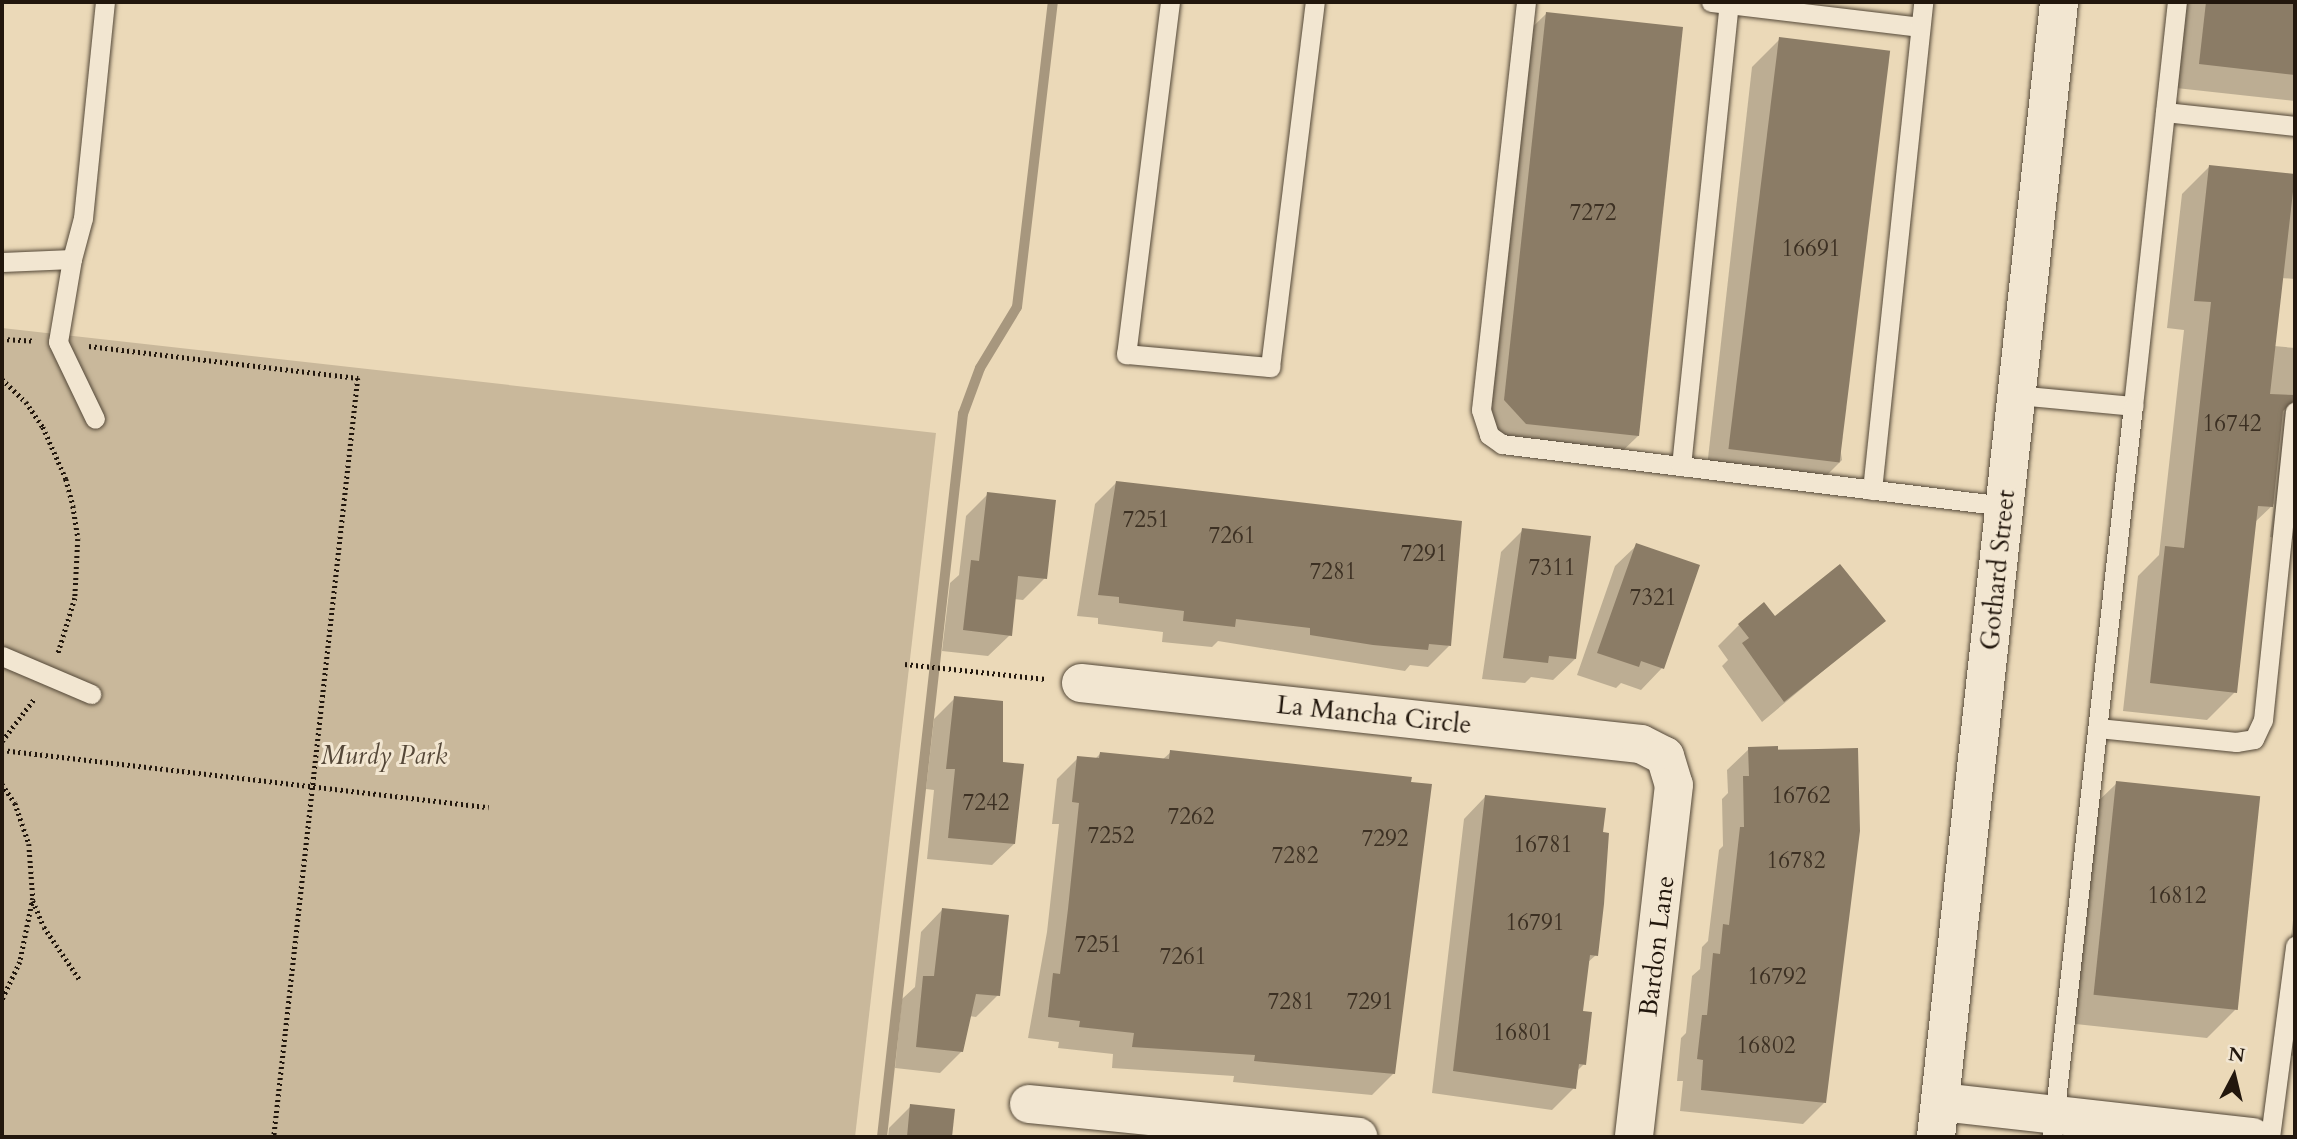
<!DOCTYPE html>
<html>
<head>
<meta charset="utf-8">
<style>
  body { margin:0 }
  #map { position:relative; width:2297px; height:1139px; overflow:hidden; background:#ebd9b8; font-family:Cardo,serif }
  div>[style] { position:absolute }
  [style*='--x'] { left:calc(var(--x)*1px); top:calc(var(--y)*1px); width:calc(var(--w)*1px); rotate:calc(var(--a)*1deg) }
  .green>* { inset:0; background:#c9b89b }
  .shadow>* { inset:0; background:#0003 }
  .stream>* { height:10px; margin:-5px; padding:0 5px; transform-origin:5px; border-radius:5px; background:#a7977e }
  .building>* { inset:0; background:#8b7c66; transform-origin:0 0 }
  .path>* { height:4.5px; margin-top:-2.25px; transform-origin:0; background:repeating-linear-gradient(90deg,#22170d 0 2px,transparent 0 5.5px) }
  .roads { filter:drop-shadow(0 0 2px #544838) drop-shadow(0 0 2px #544838) }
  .service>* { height:19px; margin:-9.5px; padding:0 9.5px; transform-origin:9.5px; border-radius:9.5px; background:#f2e6d1 }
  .minor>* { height:38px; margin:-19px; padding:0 19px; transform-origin:19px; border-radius:19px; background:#f2e6d1 }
  .tertiary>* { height:38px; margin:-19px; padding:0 19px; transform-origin:19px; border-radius:19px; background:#f2e6d1 }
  span { translate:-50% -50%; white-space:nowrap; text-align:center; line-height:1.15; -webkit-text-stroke:6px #f2e6d1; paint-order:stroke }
  .number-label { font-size:23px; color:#3c3023 }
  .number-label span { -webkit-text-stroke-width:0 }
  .street-label { font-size:26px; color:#22170d }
  .park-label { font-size:26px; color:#544738; font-style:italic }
  .frame { position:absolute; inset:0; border:4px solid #22170d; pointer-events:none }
  .north { position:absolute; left:2199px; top:1041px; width:70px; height:70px; -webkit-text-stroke:5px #f2e6d1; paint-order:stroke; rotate:7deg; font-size:19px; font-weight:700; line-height:28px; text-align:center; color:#22170d }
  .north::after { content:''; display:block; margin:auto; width:24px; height:32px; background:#22170d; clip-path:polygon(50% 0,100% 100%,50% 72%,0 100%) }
</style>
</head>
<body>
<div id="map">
  <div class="green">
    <i style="clip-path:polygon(2px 328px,936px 433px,855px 1137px,2px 1137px)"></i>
  </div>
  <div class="shadow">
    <i style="clip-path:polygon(2185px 2px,2295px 2px,2295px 101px,2176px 88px)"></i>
    <i style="clip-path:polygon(1546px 14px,1638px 436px,1610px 463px,1498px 451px,1477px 428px,1518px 41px)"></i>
    <i style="clip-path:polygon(1780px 39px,1842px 460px,1814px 488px,1706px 476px,1752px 67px)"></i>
    <i style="clip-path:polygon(2210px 166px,2295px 176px,2295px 279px,2281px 278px,2274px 346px,2295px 348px,2295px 540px,2270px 537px,2274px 504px,2254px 523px,2235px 692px,2207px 720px,2123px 711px,2138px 576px,2159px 555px,2184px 330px,2167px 328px,2182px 194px)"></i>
    <i style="clip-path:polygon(1117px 482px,1449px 646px,1428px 667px,1410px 665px,1405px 671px,1218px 641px,1212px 647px,1162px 642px,1163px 632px,1098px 624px,1098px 618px,1077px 616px,1095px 504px)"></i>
    <i style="clip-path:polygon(988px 494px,1045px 578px,1023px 600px,1014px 599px,1010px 635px,988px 656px,942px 651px,950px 583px,959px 575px,966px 516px)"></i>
    <i style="clip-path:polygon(1523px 530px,1575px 659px,1553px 680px,1531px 677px,1525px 683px,1482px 679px,1501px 552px)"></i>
    <i style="clip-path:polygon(1637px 545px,1662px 668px,1641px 690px,1621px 683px,1616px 688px,1577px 675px,1615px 566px)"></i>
    <i style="clip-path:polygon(1775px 618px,1884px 620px,1762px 722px,1722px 666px,1728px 660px,1718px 646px,1739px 625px)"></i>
    <i style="clip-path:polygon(955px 698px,1001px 764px,1014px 844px,992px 865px,927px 859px,934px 790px,926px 789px,934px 719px)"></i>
    <i style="clip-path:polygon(1749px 749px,1856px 750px,1825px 1102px,1803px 1124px,1680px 1111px,1683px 1081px,1677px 1081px,1681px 1038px,1686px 1033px,1692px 976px,1700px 969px,1702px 947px,1708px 941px,1719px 850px,1723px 846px,1722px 799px,1728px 793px,1727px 770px)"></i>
    <i style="clip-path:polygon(1171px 752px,1394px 1073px,1372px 1095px,1233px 1082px,1234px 1076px,1112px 1068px,1113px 1054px,1058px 1048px,1059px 1042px,1028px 1038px,1047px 932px,1059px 824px,1052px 824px,1057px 779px,1078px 758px,1095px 759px,1100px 754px,1162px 760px)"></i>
    <i style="clip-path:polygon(2117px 783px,2235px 1010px,2207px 1038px,2066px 1023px,2089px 810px)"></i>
    <i style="clip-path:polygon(1485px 797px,1596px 955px,1587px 963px,1581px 1013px,1584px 1064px,1576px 1072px,1574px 1088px,1552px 1110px,1432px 1093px,1464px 819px)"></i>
    <i style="clip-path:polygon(2295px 904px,2295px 1056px,2277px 1054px)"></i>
    <i style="clip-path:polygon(942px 910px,998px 995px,976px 1017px,969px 1016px,962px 1051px,940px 1073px,895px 1068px,902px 999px,915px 987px,921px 932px)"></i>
    <i style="clip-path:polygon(911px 1106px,953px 1111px,951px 1137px,888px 1137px,889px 1128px)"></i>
  </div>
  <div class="stream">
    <i style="--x:882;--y:1137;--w:728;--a:-83.61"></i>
    <i style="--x:963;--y:414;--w:49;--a:-69.7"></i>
    <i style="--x:980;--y:368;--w:71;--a:-58.8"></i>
    <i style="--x:1017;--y:307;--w:307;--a:-83.3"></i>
  </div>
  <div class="building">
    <i style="clip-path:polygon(2206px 2px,2295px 2px,2295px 75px,2199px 64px)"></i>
    <i style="clip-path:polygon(1546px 12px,1683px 27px,1639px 436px,1526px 424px,1504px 400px)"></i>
    <i style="left:1779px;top:37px;width:112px;height:415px;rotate:7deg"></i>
    <i style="clip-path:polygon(2209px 165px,2295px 174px,2270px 394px,2295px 395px,2295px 400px,2283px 411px,2273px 507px,2258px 506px,2237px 693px,2150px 683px,2165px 546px,2184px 548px,2211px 302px,2194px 301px)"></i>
    <i style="clip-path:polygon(1116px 481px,1462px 521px,1451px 646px,1429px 644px,1428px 650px,1373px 645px,1310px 635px,1310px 628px,1236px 619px,1235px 627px,1183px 621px,1184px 611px,1119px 603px,1119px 597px,1098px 595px)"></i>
    <i style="clip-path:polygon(987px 492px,1056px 500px,1047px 579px,1018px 576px,1012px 636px,963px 630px,971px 560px,979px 561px)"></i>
    <i style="clip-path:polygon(1522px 528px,1591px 536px,1576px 659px,1549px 656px,1548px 663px,1503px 658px)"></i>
    <i style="clip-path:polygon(1636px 543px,1700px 565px,1664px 669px,1641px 661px,1639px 667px,1597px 653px)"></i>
    <i style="clip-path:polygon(1840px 564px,1886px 621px,1784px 702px,1742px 643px,1749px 638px,1738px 624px,1764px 602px,1775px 616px)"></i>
    <i style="clip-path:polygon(954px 696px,1003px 701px,1003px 762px,1024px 764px,1015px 844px,948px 838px,955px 769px,946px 769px)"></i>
    <i style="clip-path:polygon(1778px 746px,1778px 750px,1858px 748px,1860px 831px,1826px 1103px,1701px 1090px,1703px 1060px,1697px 1059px,1702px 1015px,1707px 1015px,1713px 953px,1720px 954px,1723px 924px,1729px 925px,1740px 827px,1744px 827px,1743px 776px,1749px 776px,1748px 747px)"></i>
    <i style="clip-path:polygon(1170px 750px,1412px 777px,1411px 782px,1432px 784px,1395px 1074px,1254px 1061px,1255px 1055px,1132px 1047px,1134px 1033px,1079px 1027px,1080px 1021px,1048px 1017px,1053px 973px,1060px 974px,1068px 909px,1079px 803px,1072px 802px,1077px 756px,1099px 758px,1100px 752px,1169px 759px)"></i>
    <i style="left:2116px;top:781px;width:145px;height:215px;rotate:6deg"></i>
    <i style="clip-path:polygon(1485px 795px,1606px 808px,1603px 832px,1609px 833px,1604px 904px,1598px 956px,1590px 955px,1583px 1011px,1592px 1012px,1586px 1065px,1579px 1064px,1576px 1089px,1453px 1071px)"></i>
    <i style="clip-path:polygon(942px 908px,1009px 915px,1000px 996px,976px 994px,963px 1052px,916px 1047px,923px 976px,934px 976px)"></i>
    <i style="clip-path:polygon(910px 1104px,955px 1109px,952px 1137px,907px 1137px)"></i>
  </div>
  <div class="path">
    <i style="--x:2;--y:339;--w:33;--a:3"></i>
    <i style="--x:89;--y:346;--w:271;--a:6.8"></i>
    <i style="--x:358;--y:378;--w:764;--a:96.32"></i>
    <i style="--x:2;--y:379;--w:33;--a:44"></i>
    <i style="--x:26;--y:402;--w:30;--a:56"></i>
    <i style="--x:43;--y:427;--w:57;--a:66.1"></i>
    <i style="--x:66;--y:479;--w:28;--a:75"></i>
    <i style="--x:73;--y:506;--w:33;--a:81"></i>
    <i style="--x:78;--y:539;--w:59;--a:92.9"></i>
    <i style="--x:75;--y:598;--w:59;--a:106.9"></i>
    <i style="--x:905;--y:664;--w:142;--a:6.1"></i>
    <i style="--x:2;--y:741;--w:53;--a:-52.7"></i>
    <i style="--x:2;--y:750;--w:490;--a:6.7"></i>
    <i style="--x:2;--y:784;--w:23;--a:56"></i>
    <i style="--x:15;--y:803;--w:43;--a:71.1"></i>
    <i style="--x:29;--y:844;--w:54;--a:85.8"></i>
    <i style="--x:33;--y:898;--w:65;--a:101.5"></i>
    <i style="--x:20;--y:962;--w:42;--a:115.3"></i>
    <i style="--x:33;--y:901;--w:28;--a:67"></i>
    <i style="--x:44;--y:927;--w:64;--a:55.8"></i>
  </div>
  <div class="roads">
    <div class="service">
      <i style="--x:1170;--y:2;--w:355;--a:97.1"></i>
      <i style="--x:1126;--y:354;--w:145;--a:5.2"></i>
      <i style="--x:1270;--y:367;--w:368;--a:-83"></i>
      <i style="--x:1526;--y:2;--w:410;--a:96.3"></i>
      <i style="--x:1481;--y:410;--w:26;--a:72"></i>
      <i style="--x:1489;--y:435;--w:16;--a:35"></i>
      <i style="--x:1502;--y:444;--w:507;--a:7.03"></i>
      <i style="--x:1711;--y:2;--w:210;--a:6.8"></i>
      <i style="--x:2165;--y:112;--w:131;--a:6.1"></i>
      <i style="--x:72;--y:259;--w:84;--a:99.6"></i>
      <i style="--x:58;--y:342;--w:85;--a:64.3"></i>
      <i style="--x:2;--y:262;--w:70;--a:-2.5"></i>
      <i style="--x:72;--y:259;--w:42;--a:-75"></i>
      <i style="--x:83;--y:218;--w:217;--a:-84.2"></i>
      <i style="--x:2017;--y:395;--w:117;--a:5.4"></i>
      <i style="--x:2133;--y:406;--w:406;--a:-83.8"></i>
      <i style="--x:1681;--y:466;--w:464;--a:-84.1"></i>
      <i style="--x:1872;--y:490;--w:491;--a:-84"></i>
      <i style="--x:2;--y:656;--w:97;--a:23.1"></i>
      <i style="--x:2098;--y:728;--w:139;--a:5.8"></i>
      <i style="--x:2236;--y:742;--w:18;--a:-9"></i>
      <i style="--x:2254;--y:739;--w:21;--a:-65"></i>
      <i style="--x:2263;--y:720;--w:310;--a:-84.1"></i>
      <i style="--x:2052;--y:1137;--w:735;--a:-83.68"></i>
      <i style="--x:2270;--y:1137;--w:193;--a:-82.5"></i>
    </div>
    <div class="minor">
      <i style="--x:1081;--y:683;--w:563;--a:6.22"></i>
      <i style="--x:1641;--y:744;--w:27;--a:27"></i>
      <i style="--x:1665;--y:756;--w:30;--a:73"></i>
      <i style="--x:1674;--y:785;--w:354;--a:96.5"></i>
      <i style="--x:1941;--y:1102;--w:313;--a:6.4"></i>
      <i style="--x:1029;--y:1104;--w:331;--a:5.7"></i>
    </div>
    <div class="tertiary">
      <i style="--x:1936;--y:1137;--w:1142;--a:-83.81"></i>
    </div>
  </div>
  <div class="number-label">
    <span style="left:1593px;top:213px">7272</span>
    <span style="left:1811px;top:249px">16691</span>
    <span style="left:2232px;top:424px">16742</span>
    <span style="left:1146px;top:520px">7251</span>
    <span style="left:1232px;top:536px">7261</span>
    <span style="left:1424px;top:554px">7291</span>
    <span style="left:1552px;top:568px">7311</span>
    <span style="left:1333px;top:572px">7281</span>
    <span style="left:1653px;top:598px">7321</span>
    <span style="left:1801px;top:796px">16762</span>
    <span style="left:986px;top:803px">7242</span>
    <span style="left:1191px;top:817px">7262</span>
    <span style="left:1111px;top:836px">7252</span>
    <span style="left:1385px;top:839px">7292</span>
    <span style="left:1543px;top:845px">16781</span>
    <span style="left:1295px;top:856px">7282</span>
    <span style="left:1796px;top:861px">16782</span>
    <span style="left:2177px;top:896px">16812</span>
    <span style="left:1535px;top:923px">16791</span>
    <span style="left:1098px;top:945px">7251</span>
    <span style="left:1183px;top:957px">7261</span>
    <span style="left:1777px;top:977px">16792</span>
    <span style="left:1291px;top:1002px">7281</span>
    <span style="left:1370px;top:1002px">7291</span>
    <span style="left:1523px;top:1033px">16801</span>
    <span style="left:1766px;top:1046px">16802</span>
  </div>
  <div class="street-label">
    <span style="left:1998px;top:570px;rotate:-84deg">Gothard Street</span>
    <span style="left:1374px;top:715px;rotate:6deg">La Mancha Circle</span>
    <span style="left:1657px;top:946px;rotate:-83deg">Bardon Lane</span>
  </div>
  <div class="park-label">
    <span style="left:384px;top:756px">Murdy Park</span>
  </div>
  <div class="frame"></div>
  <div class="north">N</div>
</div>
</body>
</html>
